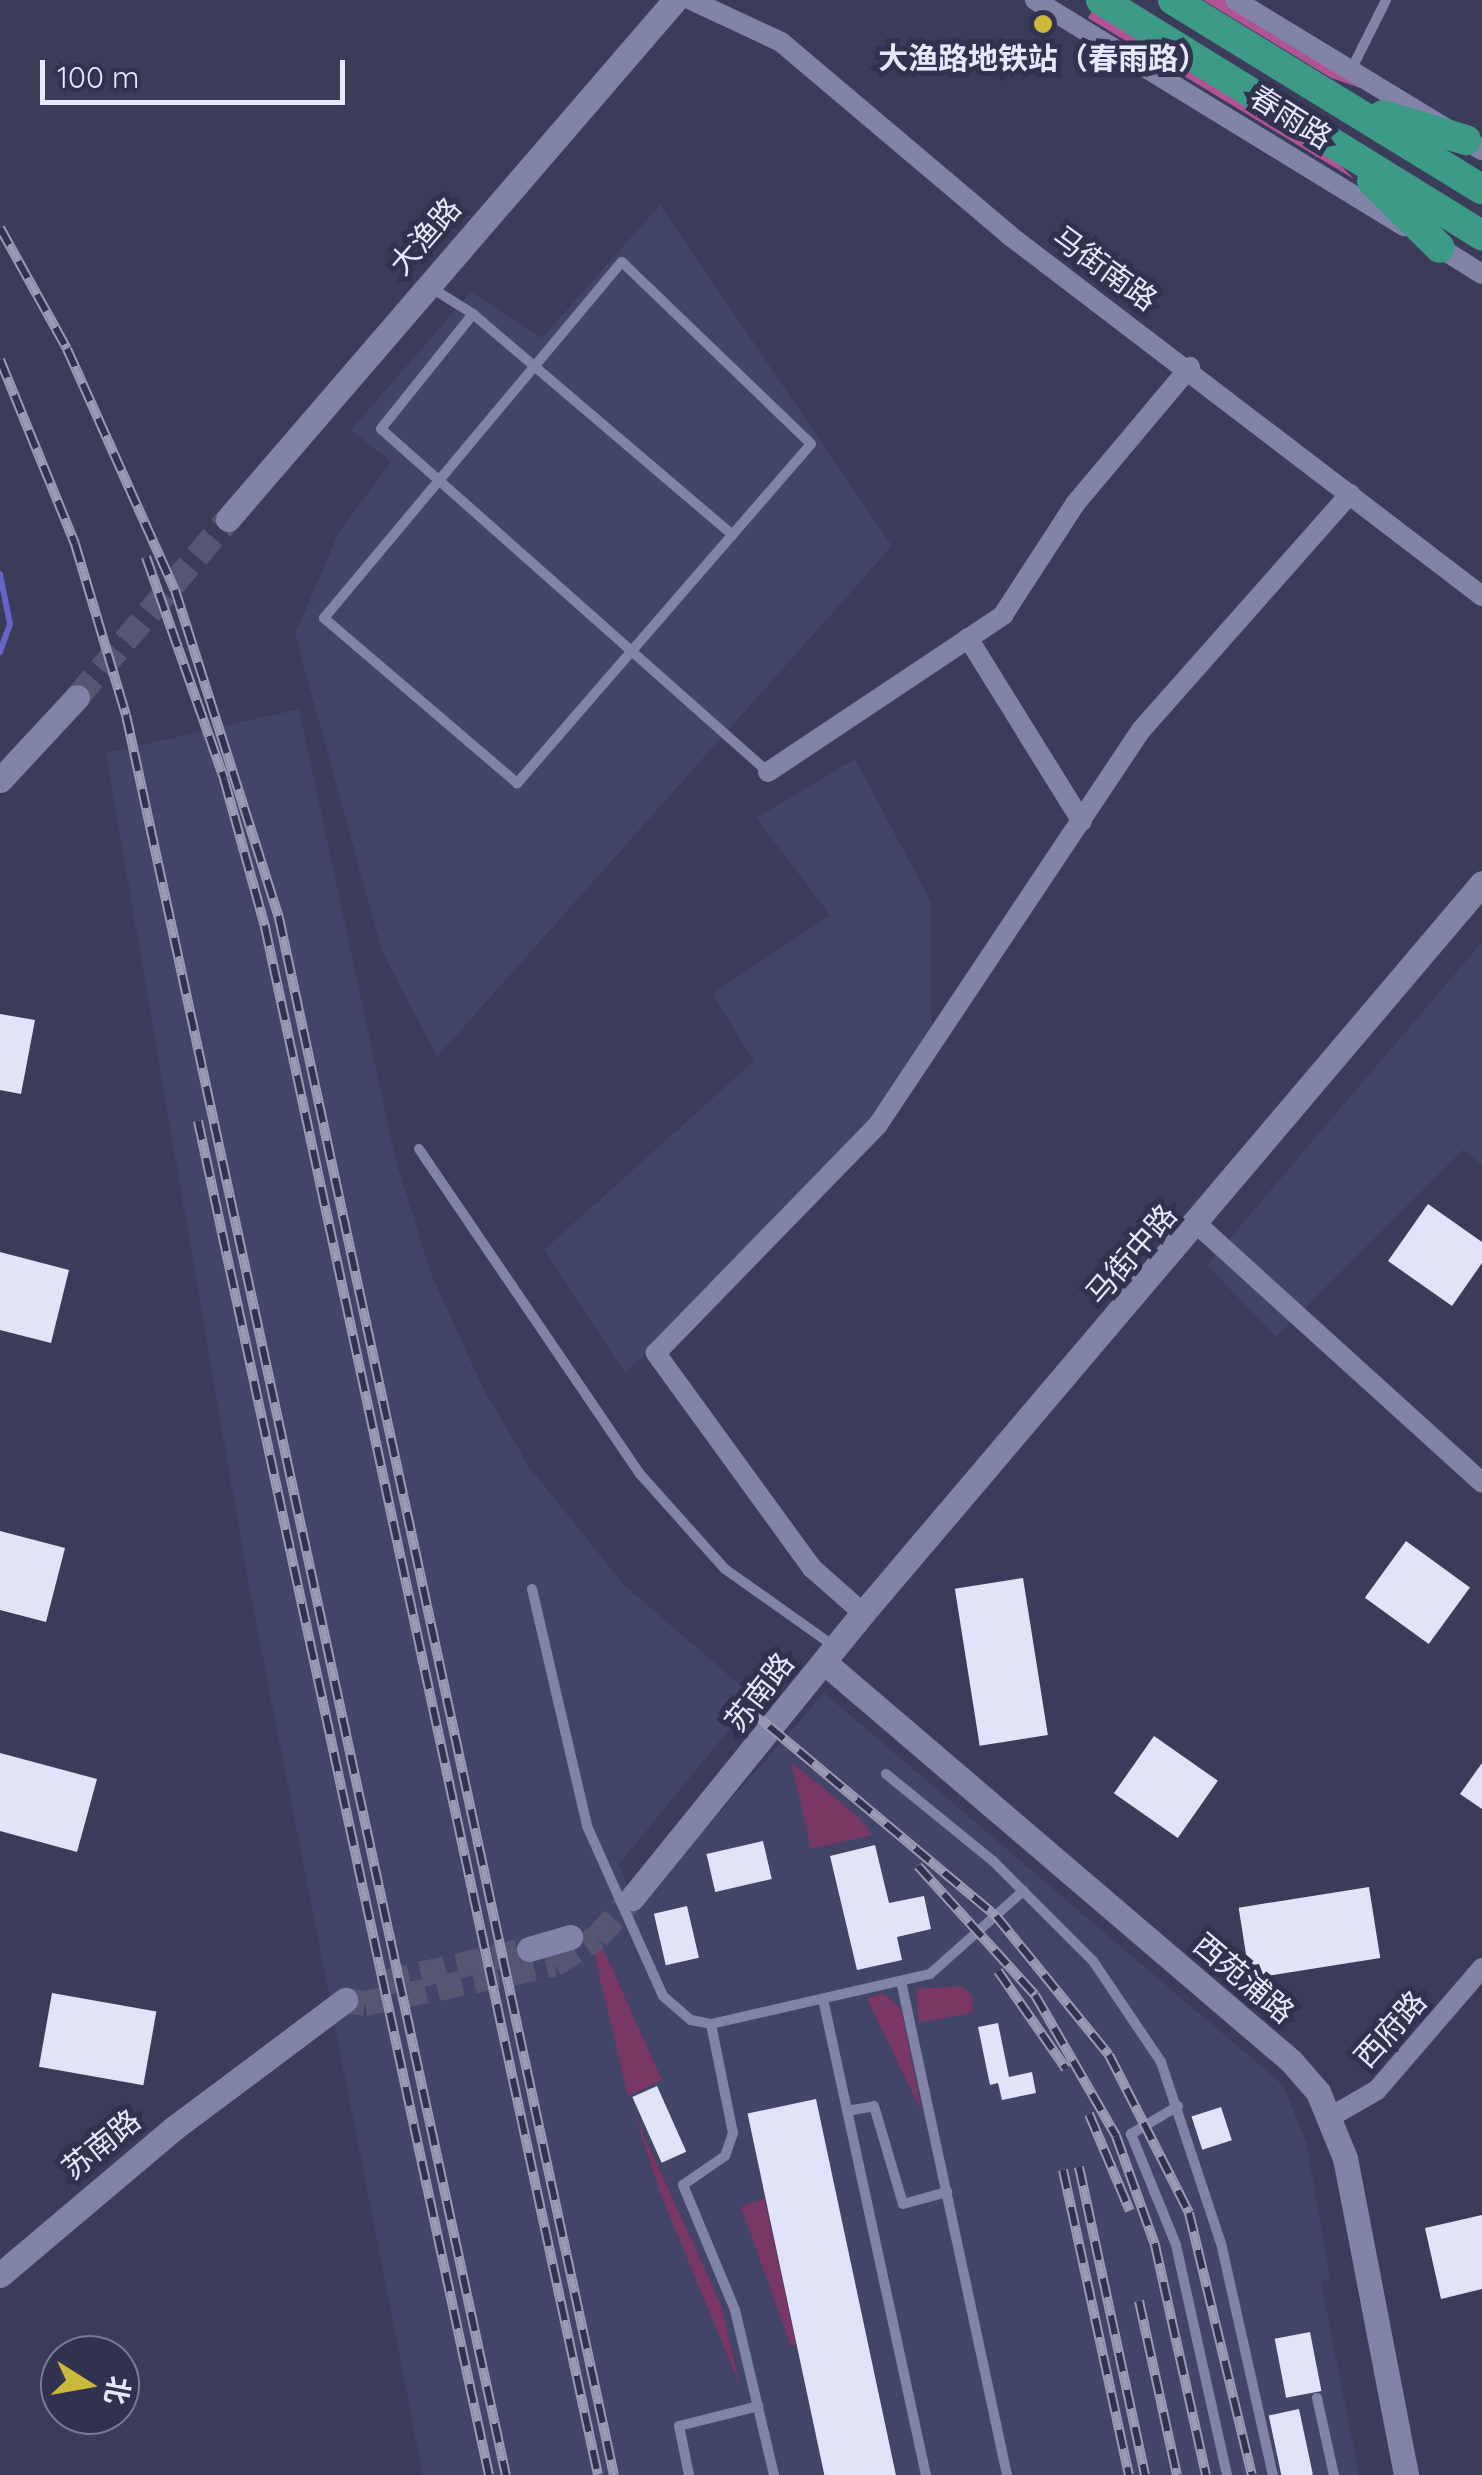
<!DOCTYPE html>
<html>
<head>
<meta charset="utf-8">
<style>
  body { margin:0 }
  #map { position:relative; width:1482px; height:2475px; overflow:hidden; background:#3b3c5a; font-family:Quicksand,"Noto Sans SC",sans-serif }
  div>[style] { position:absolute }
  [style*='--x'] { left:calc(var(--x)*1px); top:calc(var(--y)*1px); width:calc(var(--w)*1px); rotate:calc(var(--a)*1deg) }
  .built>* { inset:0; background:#424468 }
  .green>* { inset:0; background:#783863 }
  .forest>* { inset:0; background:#b15493 }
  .stream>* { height:6px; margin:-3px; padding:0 3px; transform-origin:3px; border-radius:3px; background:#6665c3 }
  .building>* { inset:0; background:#e1e3f8; transform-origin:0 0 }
  .tertiary-tunnel>* { height:25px; margin-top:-12.5px; transform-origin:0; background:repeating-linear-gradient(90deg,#555672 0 25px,transparent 0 37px) }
  .service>* { height:10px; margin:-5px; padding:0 5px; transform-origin:5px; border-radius:5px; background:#8184a6 }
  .minor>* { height:20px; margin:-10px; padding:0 10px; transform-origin:10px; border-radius:10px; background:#8184a6 }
  .tertiary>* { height:25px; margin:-12.5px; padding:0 12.5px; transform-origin:12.5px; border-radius:12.5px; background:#8184a6 }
  .primary>* { height:30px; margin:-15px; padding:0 15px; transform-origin:15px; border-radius:15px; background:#3c9a87 }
  .rail>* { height:10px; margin-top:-5px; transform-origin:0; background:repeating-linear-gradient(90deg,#30324f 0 19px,#9a9bb3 0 38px); box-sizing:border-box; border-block:2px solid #9a9bb3 }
  .dots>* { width:28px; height:28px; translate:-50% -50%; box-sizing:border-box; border:5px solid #30324f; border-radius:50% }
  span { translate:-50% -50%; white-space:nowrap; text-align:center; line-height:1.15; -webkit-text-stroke:10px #30324f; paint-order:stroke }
  .poi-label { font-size:30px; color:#e6e8fb; font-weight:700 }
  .street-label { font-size:30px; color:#e6e8fb }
  .north { position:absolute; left:40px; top:2335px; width:100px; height:100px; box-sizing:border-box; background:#30324f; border:2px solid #797b94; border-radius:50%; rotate:101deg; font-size:28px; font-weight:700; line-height:40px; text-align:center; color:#e6e8fb }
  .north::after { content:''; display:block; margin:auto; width:35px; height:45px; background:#cbba39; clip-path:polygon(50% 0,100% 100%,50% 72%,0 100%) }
  .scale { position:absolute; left:40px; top:60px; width:305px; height:45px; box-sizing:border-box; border:5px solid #e6e8fb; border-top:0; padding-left:12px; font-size:30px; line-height:35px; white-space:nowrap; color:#e6e8fb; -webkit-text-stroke:8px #30324f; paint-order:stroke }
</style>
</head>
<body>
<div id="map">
  <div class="built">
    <i style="clip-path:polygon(660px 205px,892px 546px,437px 1057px,382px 951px,295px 634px,339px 532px,391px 462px,351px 430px,471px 292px,542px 338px)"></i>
    <i style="clip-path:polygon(299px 709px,395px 1158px,432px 1276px,482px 1386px,529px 1467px,624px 1585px,755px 1698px,619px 1864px,636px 1908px,824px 1693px,1283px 2085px,1306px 2141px,1330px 2279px,1321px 2282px,1359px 2475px,423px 2475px,248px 1581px,106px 753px)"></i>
    <i style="clip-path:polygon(855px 759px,931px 902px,931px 1028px,862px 1129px,772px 1231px,625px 1373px,544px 1250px,754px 1061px,712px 994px,830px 915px,756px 818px)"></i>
    <i style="clip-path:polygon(1482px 942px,1482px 1165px,1463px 1150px,1276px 1337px,1207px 1265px)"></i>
  </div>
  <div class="green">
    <i style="clip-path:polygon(791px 1762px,860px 1818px,872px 1835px,811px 1849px)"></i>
    <i style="clip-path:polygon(603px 1949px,662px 2080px,628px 2096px,594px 1953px)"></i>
    <i style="clip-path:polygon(960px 1986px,973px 1995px,972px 2013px,919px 2022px,916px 1989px)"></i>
    <i style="clip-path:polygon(883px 1993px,901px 2009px,922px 2112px,867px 1999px)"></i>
    <i style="clip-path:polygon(635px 2116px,721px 2305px,740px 2386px,661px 2195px)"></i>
    <i style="clip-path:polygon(764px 2199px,796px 2344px,791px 2346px,741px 2207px)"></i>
  </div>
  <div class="forest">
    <i style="clip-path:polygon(1203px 0,1224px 0,1375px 93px,1331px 78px)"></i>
    <i style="clip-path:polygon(1094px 8px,1327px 151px,1354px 179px,1088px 18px)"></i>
  </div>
  <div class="stream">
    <i style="--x:0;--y:574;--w:51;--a:78.7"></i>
    <i style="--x:10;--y:624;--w:30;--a:110"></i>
  </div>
  <div class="building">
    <i style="clip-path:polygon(0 1014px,35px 1020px,21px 1094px,0 1090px)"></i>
    <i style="clip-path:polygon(1428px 1204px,1482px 1242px,1482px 1263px,1452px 1306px,1388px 1261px)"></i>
    <i style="clip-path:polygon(0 1252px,69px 1270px,51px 1343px,0 1330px)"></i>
    <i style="clip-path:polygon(0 1531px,65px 1548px,46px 1622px,0 1610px)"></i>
    <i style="left:1406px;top:1541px;width:79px;height:70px;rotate:36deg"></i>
    <i style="left:1023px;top:1578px;width:159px;height:69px;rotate:81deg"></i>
    <i style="left:1154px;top:1736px;width:78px;height:70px;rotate:35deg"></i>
    <i style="clip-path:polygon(0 1753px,97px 1779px,77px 1852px,0 1831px)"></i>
    <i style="clip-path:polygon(1482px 1763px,1482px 1809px,1460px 1794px)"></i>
    <i style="left:763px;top:1841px;width:39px;height:58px;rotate:77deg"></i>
    <i style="clip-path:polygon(875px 1845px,889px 1903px,924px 1896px,931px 1929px,897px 1937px,902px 1960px,857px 1970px,830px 1856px)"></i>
    <i style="left:1369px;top:1887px;width:72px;height:132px;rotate:81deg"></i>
    <i style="left:687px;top:1906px;width:53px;height:34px;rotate:77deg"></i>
    <i style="left:52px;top:1993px;width:106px;height:75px;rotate:10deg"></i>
    <i style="clip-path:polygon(998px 2023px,1009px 2077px,1032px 2072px,1036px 2093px,1002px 2100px,998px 2083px,990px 2085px,978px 2027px)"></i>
    <i style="left:657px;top:2086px;width:72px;height:27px;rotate:66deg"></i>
    <i style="left:816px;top:2099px;width:385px;height:70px;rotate:78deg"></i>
    <i style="left:1221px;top:2107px;width:35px;height:31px;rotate:72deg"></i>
    <i style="clip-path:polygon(1482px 2215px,1482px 2289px,1441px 2299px,1425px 2228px)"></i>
    <i style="left:1310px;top:2332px;width:60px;height:36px;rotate:79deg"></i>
    <i style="left:1299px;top:2409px;width:67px;height:31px;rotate:78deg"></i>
  </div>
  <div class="tertiary-tunnel">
    <i style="--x:77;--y:697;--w:233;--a:-49.7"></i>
    <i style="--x:385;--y:1982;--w:148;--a:-12.9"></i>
    <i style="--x:345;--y:2000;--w:20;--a:9"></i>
    <i style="--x:365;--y:2003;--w:193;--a:-11.7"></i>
    <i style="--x:554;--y:1964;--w:51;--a:-32.1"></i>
    <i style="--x:597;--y:1937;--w:52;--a:-48.1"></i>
  </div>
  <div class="service">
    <i style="--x:1351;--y:70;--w:78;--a:-63.4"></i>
    <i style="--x:622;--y:262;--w:262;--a:43.9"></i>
    <i style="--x:811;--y:444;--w:449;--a:130.9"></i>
    <i style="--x:517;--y:783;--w:254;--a:-139.5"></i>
    <i style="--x:324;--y:618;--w:464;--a:-50.1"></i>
    <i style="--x:430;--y:287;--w:51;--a:32.1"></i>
    <i style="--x:473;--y:314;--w:341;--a:40.4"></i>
    <i style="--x:473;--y:314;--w:147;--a:128.7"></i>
    <i style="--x:381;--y:429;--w:517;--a:41.55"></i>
    <i style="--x:419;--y:1149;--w:393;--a:55.8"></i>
    <i style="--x:640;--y:1474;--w:127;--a:48.2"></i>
    <i style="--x:725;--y:1569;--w:135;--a:35.3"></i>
    <i style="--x:532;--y:1589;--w:243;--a:76.9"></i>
    <i style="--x:587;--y:1826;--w:186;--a:65.9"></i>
    <i style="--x:663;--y:1996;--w:37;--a:41"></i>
    <i style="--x:691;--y:2020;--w:20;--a:11"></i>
    <i style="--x:711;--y:2024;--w:225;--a:-12.9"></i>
    <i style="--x:930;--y:1974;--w:125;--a:-41.7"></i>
    <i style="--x:886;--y:1774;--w:138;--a:39.1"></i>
    <i style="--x:993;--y:1861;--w:141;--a:45"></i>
    <i style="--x:1093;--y:1961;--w:122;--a:56"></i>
    <i style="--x:1161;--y:2062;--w:191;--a:71.7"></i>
    <i style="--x:1221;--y:2243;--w:238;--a:77.4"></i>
    <i style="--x:901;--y:1981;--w:505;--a:77.89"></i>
    <i style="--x:823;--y:1999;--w:487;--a:77.8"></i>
    <i style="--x:711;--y:2024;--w:111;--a:78.6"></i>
    <i style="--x:733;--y:2133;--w:24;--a:109"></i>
    <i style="--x:725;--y:2156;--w:51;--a:145.4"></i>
    <i style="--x:683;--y:2185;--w:135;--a:67.4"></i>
    <i style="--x:735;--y:2310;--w:170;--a:76.7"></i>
    <i style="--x:1178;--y:2106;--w:55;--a:149.2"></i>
    <i style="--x:1131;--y:2134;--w:120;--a:67.9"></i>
    <i style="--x:1176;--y:2245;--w:236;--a:77.5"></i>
    <i style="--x:847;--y:2111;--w:27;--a:-10"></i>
    <i style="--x:874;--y:2106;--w:102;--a:73.5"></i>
    <i style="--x:903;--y:2204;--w:46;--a:-15.3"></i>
    <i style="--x:1317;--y:2398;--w:79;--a:77.6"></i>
    <i style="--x:689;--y:2475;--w:50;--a:-101.5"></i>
    <i style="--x:679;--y:2426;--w:82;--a:-14"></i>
  </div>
  <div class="minor">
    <i style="--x:691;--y:0;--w:99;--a:25"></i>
    <i style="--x:781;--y:42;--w:299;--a:40.2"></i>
    <i style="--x:1009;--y:235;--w:595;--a:37.35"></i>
    <i style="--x:1035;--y:0;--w:433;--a:31.5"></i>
    <i style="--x:1235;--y:0;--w:289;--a:31.3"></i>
    <i style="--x:1429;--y:241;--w:62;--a:31.9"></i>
    <i style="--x:968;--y:638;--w:216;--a:58.2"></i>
    <i style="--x:768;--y:772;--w:283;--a:-33.7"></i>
    <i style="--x:1003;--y:615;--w:132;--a:-57"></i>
    <i style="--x:1075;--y:504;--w:179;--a:-50"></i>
    <i style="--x:1199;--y:1226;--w:382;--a:42.2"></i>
    <i style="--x:863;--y:1613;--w:68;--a:-138.6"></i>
    <i style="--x:812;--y:1568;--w:266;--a:-126"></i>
    <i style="--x:656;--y:1353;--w:317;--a:-45.8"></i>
    <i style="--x:877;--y:1126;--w:477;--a:-56.3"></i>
    <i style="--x:1142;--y:729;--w:314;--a:-48.5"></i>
    <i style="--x:1332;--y:2116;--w:52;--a:-30"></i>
    <i style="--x:1377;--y:2090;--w:161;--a:-49.3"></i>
  </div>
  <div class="tertiary">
    <i style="--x:228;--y:519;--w:685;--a:-49.26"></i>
    <i style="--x:0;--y:780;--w:113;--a:-47.1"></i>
    <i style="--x:824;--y:1662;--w:614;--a:40.51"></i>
    <i style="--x:1291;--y:2061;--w:41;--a:48.9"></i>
    <i style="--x:1318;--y:2092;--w:71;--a:67.8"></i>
    <i style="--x:1345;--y:2158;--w:323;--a:79.1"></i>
    <i style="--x:632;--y:1898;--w:367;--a:-51"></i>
    <i style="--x:863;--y:1613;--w:957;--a:-49.7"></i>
    <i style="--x:529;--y:1949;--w:43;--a:-16.3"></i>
    <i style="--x:0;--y:2275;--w:228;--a:-40.2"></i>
    <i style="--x:174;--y:2128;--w:214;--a:-36.8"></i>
  </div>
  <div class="primary">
    <i style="--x:1101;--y:0;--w:448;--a:31.7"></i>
    <i style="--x:1173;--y:0;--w:362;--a:31.5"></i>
    <i style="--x:1383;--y:115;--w:87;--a:16.8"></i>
    <i style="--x:1372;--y:181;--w:95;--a:44.6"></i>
  </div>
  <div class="rail">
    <i style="--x:0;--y:228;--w:138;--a:61"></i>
    <i style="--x:67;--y:349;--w:264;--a:65.9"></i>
    <i style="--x:175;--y:590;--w:344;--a:72.4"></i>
    <i style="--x:279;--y:918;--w:1593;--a:77.86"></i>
    <i style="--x:0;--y:360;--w:199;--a:67.8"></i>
    <i style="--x:75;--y:544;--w:178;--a:73.4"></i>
    <i style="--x:126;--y:715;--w:1801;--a:77.82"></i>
    <i style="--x:146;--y:557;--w:235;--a:70.6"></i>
    <i style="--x:224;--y:779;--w:154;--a:74.5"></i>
    <i style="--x:265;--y:927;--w:1583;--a:77.86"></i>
    <i style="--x:198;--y:1121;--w:1385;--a:77.87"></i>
    <i style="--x:740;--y:1702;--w:334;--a:39.9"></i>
    <i style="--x:996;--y:1916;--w:179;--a:50.9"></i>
    <i style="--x:1109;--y:2055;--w:177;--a:63.1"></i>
    <i style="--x:1189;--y:2213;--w:269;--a:76.5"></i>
    <i style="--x:918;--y:1866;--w:174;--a:47.8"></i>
    <i style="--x:1035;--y:1995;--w:163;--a:60.1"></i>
    <i style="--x:1116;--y:2136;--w:116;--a:70.3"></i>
    <i style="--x:1155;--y:2245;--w:236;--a:77.5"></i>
    <i style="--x:998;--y:1971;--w:119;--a:55.2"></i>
    <i style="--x:1089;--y:2114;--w:105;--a:67.1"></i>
    <i style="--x:1079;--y:2167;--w:315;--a:77.9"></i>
    <i style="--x:1063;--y:2170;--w:312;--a:77.8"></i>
    <i style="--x:1139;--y:2301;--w:178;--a:77.7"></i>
  </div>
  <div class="dots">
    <i style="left:1043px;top:24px;background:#cbba39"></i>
  </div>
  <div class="poi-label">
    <span style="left:1043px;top:58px">大渔路地铁站（春雨路）</span>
  </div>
  <div class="street-label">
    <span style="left:1291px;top:117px;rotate:32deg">春雨路</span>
    <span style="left:425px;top:236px;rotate:-49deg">大渔路</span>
    <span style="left:1105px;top:268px;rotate:36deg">马街南路</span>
    <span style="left:1131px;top:1254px;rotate:-49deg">马街中路</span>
    <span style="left:759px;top:1692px;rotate:-52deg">苏南路</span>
    <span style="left:1244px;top:1978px;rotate:40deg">西苑浦路</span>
    <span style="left:1390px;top:2029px;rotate:-48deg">西府路</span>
    <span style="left:101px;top:2144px;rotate:-39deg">苏南路</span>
  </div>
  <div class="north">北</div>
  <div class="scale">100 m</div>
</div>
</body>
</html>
